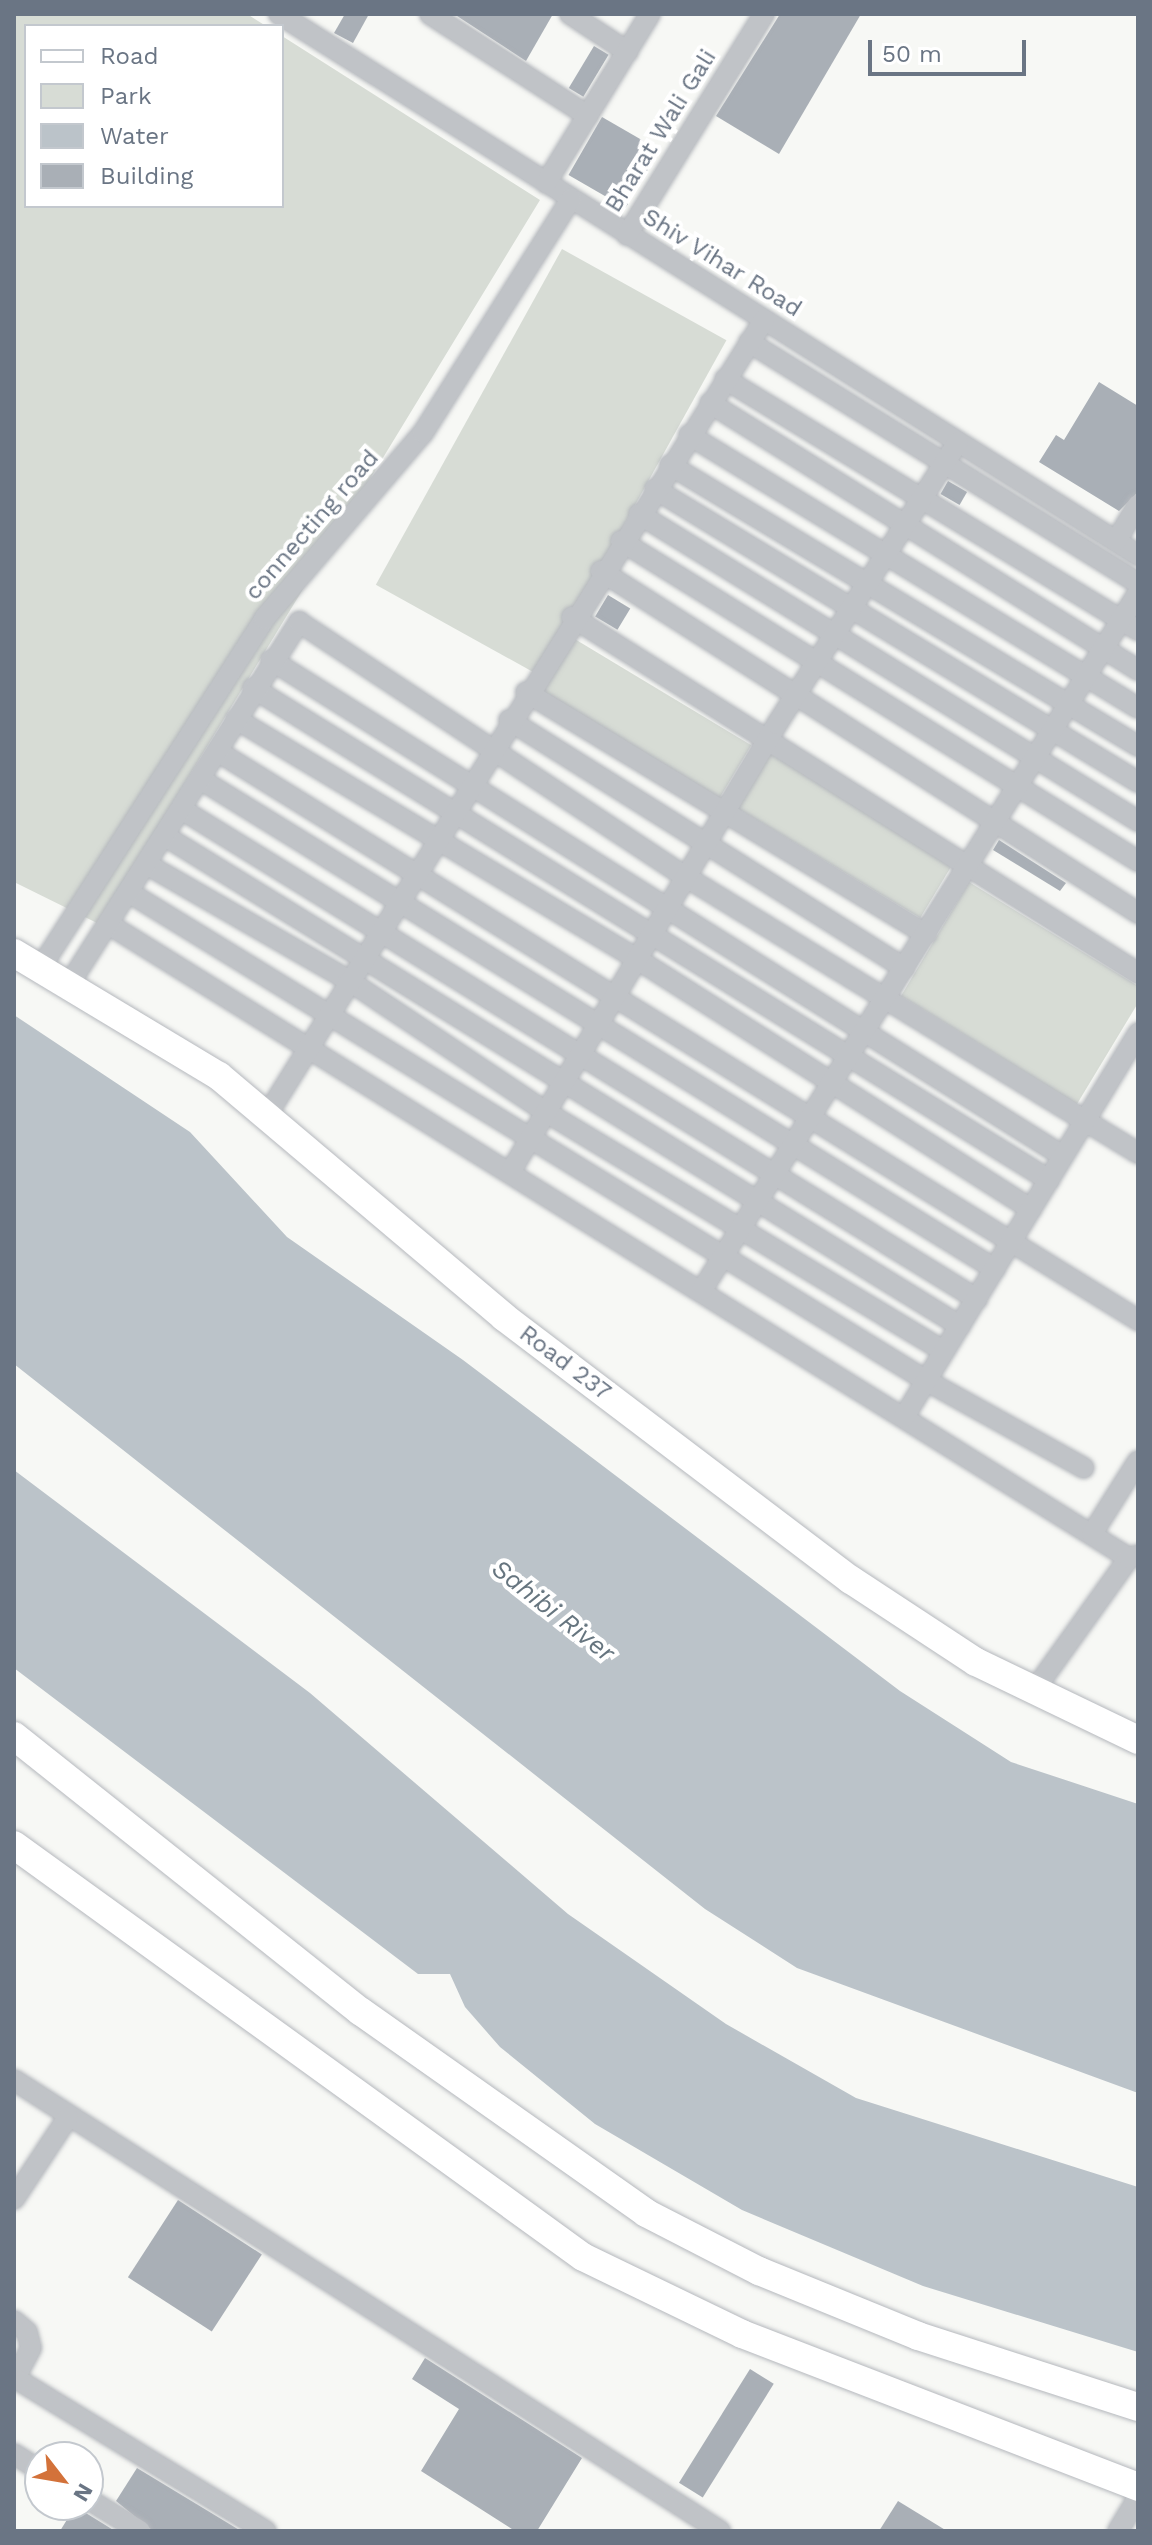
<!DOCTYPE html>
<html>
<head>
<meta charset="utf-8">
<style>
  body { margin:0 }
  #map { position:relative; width:1152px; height:2545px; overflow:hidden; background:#f7f8f5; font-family:"Work Sans",sans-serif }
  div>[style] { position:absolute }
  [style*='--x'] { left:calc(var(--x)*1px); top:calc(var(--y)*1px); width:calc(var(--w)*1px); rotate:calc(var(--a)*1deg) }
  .green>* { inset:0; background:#d7dcd5; transform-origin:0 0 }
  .water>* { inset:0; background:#bbc3c9 }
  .building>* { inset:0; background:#a9afb6; transform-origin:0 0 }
  .roads { filter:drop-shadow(0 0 2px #b5b8bd) drop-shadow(0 0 2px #b5b8bd) }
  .street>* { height:20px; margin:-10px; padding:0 10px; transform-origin:10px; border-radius:10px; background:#c0c3c7 }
  .secondary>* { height:28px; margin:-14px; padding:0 14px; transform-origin:14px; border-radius:14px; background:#fff }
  span { translate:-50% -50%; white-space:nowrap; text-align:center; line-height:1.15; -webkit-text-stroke:8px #fff; paint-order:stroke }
  .street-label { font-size:24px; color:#6a7584 }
  .water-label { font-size:26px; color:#66757f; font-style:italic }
  .frame { position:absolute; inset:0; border:16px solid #6a7584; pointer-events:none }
  .legend { position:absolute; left:24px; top:24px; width:260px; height:184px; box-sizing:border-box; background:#fff; border:2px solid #c3c8ce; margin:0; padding:10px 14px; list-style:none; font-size:24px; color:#6a7584 }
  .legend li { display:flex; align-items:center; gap:16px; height:40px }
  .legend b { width:40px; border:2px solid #c3c8ce }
  .north { position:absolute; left:24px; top:2441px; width:80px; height:80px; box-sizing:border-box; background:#fff; border:2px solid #c3c8ce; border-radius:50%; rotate:121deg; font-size:22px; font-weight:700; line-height:32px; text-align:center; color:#6a7584 }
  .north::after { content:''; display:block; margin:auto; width:28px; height:36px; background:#d3723a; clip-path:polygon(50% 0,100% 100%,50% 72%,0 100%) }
  .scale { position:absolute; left:868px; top:40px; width:158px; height:36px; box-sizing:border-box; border:4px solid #6a7584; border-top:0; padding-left:10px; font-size:24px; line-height:28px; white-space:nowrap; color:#6a7584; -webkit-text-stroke:6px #fff; paint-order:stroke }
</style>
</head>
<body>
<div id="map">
  <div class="green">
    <i style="clip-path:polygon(14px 14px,247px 14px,266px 26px,26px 26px,26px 206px,282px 206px,282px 36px,540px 200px,99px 924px,14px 882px)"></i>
    <i style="left:562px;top:249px;width:188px;height:384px;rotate:29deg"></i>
    <i style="left:573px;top:638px;width:208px;height:66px;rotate:31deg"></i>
    <i style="left:768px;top:752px;width:216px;height:64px;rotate:31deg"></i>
    <i style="clip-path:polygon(969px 882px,1138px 986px,1138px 1003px,1077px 1104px,901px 996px)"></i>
  </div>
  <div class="water">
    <i style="clip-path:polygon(14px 1015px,190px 1132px,287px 1237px,463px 1360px,900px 1691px,1011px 1762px,1138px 1804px,1138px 2093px,797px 1968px,705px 1909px,14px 1364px)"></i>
    <i style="clip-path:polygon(14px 1470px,310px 1693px,568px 1914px,726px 2024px,856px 2098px,1138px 2187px,1138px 2352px,923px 2286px,742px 2210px,595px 2124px,500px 2047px,465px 2007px,450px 1974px,418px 1974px,14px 1668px)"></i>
  </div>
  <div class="building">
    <i style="clip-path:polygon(345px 14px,369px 14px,353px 43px,334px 33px)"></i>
    <i style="clip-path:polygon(454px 14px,553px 14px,526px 61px)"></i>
    <i style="clip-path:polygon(780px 14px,861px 14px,779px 154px,716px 116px)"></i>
    <i style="left:594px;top:46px;width:17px;height:49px;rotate:31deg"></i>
    <i style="left:602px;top:117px;width:66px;height:67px;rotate:30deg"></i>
    <i style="clip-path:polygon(1099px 382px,1138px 406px,1138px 492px,1119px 511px,1039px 462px,1056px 435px,1064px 440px)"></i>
    <i style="left:948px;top:481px;width:22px;height:15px;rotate:30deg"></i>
    <i style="left:608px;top:595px;width:26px;height:25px;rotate:31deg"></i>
    <i style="clip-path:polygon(999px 840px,1066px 883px,1060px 891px,993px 850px)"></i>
    <i style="left:178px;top:2200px;width:100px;height:92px;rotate:33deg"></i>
    <i style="clip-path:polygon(425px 2358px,582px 2458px,537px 2531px,515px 2531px,421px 2471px,459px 2409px,412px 2379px)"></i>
    <i style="left:750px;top:2369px;width:28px;height:134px;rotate:32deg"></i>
    <i style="clip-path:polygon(137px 2468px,241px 2531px,153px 2531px,116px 2501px)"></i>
    <i style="clip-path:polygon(898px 2501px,947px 2531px,879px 2531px)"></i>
    <i style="clip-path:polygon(76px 2505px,81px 2510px,115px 2531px,60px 2531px)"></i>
  </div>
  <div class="roads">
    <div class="street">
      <i style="--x:279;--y:14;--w:1015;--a:32.2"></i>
      <i style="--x:430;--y:14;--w:188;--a:32.8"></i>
      <i style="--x:570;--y:14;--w:69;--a:33.2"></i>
      <i style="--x:546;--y:183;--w:198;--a:-58.4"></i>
      <i style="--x:627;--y:235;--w:260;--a:-58.2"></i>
      <i style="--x:749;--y:342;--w:458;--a:31.8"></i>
      <i style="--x:725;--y:379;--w:483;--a:31.3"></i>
      <i style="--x:710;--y:403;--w:504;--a:31.96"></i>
      <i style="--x:689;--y:435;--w:525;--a:31.3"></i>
      <i style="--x:670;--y:465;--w:546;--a:30.98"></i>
      <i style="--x:655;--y:489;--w:565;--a:31.24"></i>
      <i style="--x:639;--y:514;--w:586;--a:31.6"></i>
      <i style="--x:621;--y:541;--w:608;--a:31.76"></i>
      <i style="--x:1116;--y:541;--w:42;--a:-58.6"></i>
      <i style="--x:601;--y:571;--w:637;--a:32.49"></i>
      <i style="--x:572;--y:617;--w:669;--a:32.17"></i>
      <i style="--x:271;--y:660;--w:934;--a:32.06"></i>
      <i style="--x:253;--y:688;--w:936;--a:31.72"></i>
      <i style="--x:526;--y:692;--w:468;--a:31.2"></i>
      <i style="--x:236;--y:719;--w:467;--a:30.9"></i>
      <i style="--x:637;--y:959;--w:467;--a:32.4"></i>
      <i style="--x:509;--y:720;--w:467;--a:32.1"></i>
      <i style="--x:217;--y:751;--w:1083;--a:31.71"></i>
      <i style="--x:200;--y:779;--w:934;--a:31.65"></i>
      <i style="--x:181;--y:809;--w:935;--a:31.62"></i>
      <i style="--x:165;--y:836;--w:934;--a:31.65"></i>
      <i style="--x:148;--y:865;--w:231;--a:29.9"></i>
      <i style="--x:348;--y:980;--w:238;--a:33.7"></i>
      <i style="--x:546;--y:1112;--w:464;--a:31"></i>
      <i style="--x:130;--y:893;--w:935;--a:31.48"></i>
      <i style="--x:927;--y:1381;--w:179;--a:29"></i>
      <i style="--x:110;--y:925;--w:1200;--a:31.85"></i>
      <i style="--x:41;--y:967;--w:413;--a:-57.3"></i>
      <i style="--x:264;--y:619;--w:245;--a:-49.5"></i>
      <i style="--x:423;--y:433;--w:277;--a:-57.7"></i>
      <i style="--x:70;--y:983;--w:428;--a:-57.6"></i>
      <i style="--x:299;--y:622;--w:463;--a:33.4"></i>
      <i style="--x:686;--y:877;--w:530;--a:31.41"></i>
      <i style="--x:267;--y:1115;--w:938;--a:-57.99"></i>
      <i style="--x:511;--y:1171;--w:520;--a:-59.24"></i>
      <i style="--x:777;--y:724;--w:335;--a:-57.3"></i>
      <i style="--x:702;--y:1290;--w:822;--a:-57.97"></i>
      <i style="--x:904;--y:1417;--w:450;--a:-58.6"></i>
      <i style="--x:1092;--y:1534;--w:86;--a:-57.8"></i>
      <i style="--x:1033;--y:1692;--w:165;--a:-54.4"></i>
      <i style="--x:1129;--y:1558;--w:9;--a:-18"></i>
      <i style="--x:14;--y:2080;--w:838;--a:32.57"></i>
      <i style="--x:14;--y:2199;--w:98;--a:-56.6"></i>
      <i style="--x:14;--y:2321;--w:17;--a:40"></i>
      <i style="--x:27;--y:2332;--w:16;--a:76"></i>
      <i style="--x:31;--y:2348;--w:36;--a:118"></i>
      <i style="--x:15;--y:2378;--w:294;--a:31.4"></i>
      <i style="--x:14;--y:2454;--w:31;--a:32"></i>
      <i style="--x:88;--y:2499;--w:61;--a:31.6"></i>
      <i style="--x:1118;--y:2531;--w:39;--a:-59"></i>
    </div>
    <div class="secondary">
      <i style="--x:14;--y:953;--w:239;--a:31"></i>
      <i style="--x:219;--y:1076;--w:373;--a:40.2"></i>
      <i style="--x:504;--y:1317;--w:435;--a:37.2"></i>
      <i style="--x:851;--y:1580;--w:149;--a:33.3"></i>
      <i style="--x:976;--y:1662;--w:180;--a:25.7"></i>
      <i style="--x:14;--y:1736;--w:442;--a:38.5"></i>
      <i style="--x:360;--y:2011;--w:350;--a:35.2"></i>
      <i style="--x:646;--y:2213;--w:127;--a:27.2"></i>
      <i style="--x:759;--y:2271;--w:172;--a:22.2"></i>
      <i style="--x:918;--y:2336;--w:231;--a:17.9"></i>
      <i style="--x:14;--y:1845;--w:702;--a:35.91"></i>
      <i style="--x:583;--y:2257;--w:177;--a:25.8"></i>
      <i style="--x:742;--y:2334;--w:425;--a:21.1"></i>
    </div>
  </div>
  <div class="street-label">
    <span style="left:661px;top:131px;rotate:-58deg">Bharat Wali Gali</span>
    <span style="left:722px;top:263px;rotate:32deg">Shiv Vihar Road</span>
    <span style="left:312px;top:525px;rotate:-49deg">connecting road</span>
    <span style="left:565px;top:1363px;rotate:37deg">Road 237</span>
  </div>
  <div class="water-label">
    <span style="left:553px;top:1611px;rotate:38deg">Sahibi River</span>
  </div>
  <div class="frame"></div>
  <ul class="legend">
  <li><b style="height:10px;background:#fff"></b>Road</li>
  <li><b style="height:22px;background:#d7dcd5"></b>Park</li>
  <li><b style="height:22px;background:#bbc3c9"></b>Water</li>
  <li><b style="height:22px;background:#a9afb6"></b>Building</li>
  </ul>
  <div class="north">N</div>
  <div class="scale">50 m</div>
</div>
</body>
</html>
